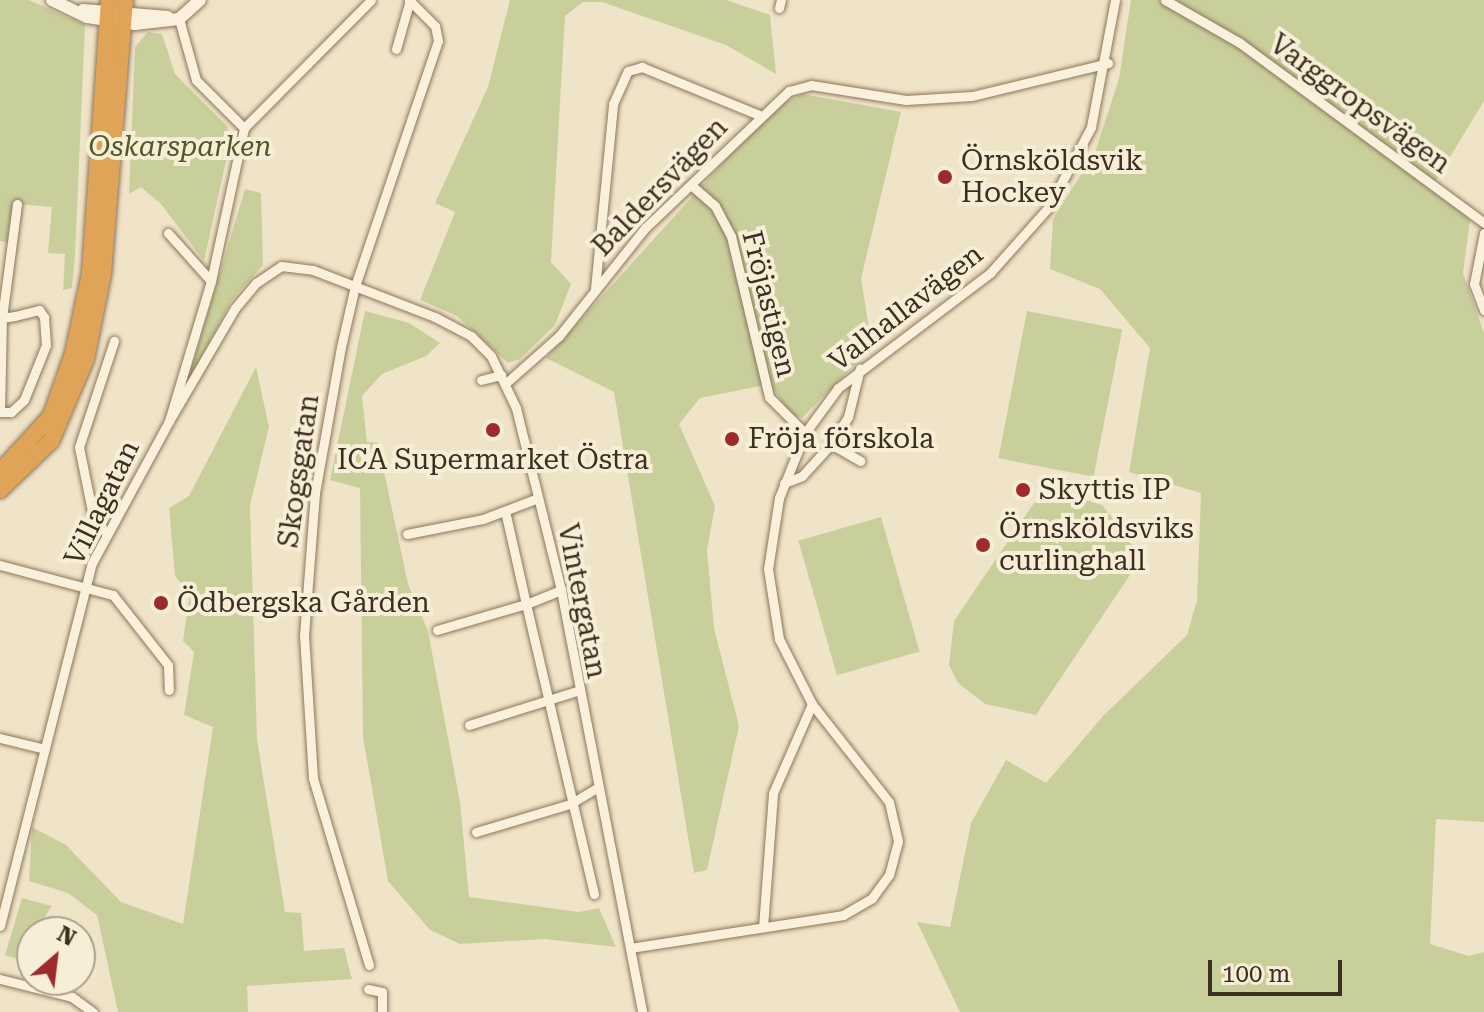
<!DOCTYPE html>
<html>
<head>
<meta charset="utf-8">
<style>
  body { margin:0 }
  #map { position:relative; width:1484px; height:1012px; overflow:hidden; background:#f0e4c8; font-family:"Roboto Serif",serif }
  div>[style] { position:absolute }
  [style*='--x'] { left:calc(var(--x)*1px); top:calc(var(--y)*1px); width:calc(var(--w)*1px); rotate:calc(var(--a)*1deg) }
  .green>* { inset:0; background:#c9cf9b; transform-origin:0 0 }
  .roads { filter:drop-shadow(0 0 2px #8d765c) drop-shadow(0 0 2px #8d765c) }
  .street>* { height:9px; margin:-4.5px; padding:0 4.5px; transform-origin:4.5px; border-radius:4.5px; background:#faf1dc }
  .secondary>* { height:12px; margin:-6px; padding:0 6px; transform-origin:6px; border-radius:6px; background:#faf1dc }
  .highway>* { height:16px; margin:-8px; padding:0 8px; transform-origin:8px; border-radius:8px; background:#e0a458 }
  .dots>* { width:22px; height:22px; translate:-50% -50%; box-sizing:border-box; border:4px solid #f7eed8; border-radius:50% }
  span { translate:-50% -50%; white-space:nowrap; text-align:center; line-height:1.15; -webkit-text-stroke:8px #f7eed8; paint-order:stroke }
  .street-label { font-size:28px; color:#3d2e20 }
  .park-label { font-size:28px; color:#4d5a26; font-style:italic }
  .poi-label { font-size:28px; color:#3d2e20 }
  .left { translate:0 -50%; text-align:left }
  .north { position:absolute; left:16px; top:916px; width:80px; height:80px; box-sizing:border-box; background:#f7eed8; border:2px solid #ada18e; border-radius:50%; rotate:28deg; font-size:22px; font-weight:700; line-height:32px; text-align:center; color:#3d2e20 }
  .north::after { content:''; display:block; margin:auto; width:28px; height:36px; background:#9e2a2b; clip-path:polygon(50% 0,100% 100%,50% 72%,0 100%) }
  .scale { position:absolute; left:1208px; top:960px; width:134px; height:36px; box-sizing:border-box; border:4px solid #3d2e20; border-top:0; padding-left:10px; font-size:24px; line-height:28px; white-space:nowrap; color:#3d2e20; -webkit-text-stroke:6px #f7eed8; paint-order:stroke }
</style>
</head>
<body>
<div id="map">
  <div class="green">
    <i style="clip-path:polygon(0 0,29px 0,85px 25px,75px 256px,72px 288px,63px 290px,65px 254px,48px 253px,52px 207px,17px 204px,13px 243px,0 241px)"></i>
    <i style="clip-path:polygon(510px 0,726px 0,770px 15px,776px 74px,726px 45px,602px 2px,583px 2px,565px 16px,551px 262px,571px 284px,555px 325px,520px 359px,508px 363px,457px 316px,420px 300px,455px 212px,435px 203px,488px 87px)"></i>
    <i style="clip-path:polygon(1131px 0,1484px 0,1484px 101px,1433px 185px,1470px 220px,1463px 273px,1484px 333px,1484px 822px,1436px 819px,1430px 944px,1469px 956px,1484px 952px,1484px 1012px,960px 1012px,917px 922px,950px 927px,971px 823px,1006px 760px,1046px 783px,1103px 716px,1187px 635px,1197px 600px,1201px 493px,1129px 472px,1150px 348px,1100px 289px,1050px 269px,1053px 219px,1095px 152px,1119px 79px)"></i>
    <i style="clip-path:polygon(148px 32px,162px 34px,175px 74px,227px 126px,231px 138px,204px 261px,161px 204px,141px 187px,129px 194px,135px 47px)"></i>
    <i style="clip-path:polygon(803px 94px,901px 112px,861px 279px,872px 347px,802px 418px,790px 414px,770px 384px,700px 398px,679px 424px,715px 506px,707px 550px,714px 628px,739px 726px,707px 870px,694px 873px,614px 392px,546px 358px,749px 134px,775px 107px)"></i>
    <i style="clip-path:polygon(245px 189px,261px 193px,263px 265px,231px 301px,186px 386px)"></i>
    <i style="clip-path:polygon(365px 311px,409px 323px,440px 343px,426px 356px,382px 374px,362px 396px,367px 442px,378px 443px,408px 584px,428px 631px,460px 802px,469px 897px,579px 912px,599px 908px,616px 947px,544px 939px,460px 944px,430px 930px,388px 881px,363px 737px,360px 488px,330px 480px)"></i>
    <i style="left:1027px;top:311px;width:97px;height:150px;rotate:11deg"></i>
    <i style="clip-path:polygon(256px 367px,269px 427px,250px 505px,257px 739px,285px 912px,301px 913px,304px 951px,344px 948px,352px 979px,247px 986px,248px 1012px,118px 1012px,97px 915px,68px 893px,29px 881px,32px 827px,66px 845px,121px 902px,183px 924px,213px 727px,184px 715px,194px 652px,183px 641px,190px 594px,175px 576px,169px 508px,189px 496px)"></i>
    <i style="clip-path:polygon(1069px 495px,1102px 505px,1142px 557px,1036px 715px,985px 704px,958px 683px,949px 665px,954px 621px,1034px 503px)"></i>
    <i style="left:881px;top:517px;width:140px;height:86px;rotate:74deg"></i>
    <i style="clip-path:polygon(22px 898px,52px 906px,25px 947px,30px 963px,5px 955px)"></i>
  </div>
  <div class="roads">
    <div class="street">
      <i style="--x:1165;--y:0;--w:86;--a:29.8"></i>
      <i style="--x:1240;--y:43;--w:303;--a:36.4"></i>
      <i style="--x:779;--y:8;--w:8;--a:-76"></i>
      <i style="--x:179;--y:19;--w:63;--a:74.4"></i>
      <i style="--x:196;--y:80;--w:68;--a:45"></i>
      <i style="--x:396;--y:49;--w:51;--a:-74.1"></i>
      <i style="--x:691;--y:185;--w:32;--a:41"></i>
      <i style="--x:715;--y:206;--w:34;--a:62"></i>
      <i style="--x:731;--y:236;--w:165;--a:76.7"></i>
      <i style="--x:769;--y:397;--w:51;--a:45"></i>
      <i style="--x:168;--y:233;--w:64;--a:48.1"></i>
      <i style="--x:1484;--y:233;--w:52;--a:101.1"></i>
      <i style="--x:1474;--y:284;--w:28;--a:69"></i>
      <i style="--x:595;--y:289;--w:186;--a:-84.4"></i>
      <i style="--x:613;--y:104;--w:36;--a:-66"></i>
      <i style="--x:628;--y:71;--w:15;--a:-16"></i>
      <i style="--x:642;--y:67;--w:126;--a:22.3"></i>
      <i style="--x:0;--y:318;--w:2;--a:0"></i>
      <i style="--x:2;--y:318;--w:13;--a:-9"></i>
      <i style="--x:15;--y:316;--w:25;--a:-14"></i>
      <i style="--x:39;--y:310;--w:9;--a:54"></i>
      <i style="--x:44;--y:317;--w:28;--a:86"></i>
      <i style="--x:46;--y:345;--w:59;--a:111.8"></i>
      <i style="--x:24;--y:400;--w:18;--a:137"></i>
      <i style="--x:11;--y:412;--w:11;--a:180"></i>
      <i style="--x:0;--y:412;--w:94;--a:-88.8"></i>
      <i style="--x:2;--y:318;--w:115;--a:-82.5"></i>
      <i style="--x:481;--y:380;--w:21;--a:-14"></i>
      <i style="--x:506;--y:383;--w:71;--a:-41.6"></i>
      <i style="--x:559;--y:336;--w:138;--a:-51.5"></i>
      <i style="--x:645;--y:228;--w:199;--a:-43.6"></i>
      <i style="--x:789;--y:91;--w:23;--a:-15"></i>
      <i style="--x:811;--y:85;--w:96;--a:9"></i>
      <i style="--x:906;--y:100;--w:66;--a:-3.5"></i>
      <i style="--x:972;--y:96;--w:140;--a:-13.6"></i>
      <i style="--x:169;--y:421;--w:131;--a:-59.7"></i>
      <i style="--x:235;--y:308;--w:33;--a:-50"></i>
      <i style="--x:256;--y:283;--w:30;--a:-34"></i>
      <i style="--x:281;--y:266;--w:32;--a:7"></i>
      <i style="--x:313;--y:270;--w:131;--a:21.1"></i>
      <i style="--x:435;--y:317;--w:41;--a:27.8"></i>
      <i style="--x:471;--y:336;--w:28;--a:45"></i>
      <i style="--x:491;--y:356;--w:58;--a:64.3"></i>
      <i style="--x:516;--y:408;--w:187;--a:76.1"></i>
      <i style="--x:561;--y:590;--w:430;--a:79.1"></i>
      <i style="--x:831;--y:444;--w:34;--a:30"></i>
      <i style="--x:784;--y:483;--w:19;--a:-21"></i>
      <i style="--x:802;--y:476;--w:43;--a:-47.8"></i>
      <i style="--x:831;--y:444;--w:32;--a:-58"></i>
      <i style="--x:848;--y:417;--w:50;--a:-76.2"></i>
      <i style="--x:105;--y:532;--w:25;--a:-122"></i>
      <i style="--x:92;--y:511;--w:65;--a:-101.5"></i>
      <i style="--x:79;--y:447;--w:112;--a:-71.7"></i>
      <i style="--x:407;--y:534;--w:77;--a:-11.2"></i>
      <i style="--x:483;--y:519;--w:59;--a:-20.9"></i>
      <i style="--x:0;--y:565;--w:117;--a:14.9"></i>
      <i style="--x:113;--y:595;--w:89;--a:51.8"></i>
      <i style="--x:168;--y:665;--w:25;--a:88"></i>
      <i style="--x:561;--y:590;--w:38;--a:158"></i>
      <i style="--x:526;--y:604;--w:298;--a:76.8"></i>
      <i style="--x:437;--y:630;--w:93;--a:-16.3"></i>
      <i style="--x:526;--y:604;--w:95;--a:-102.7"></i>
      <i style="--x:469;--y:725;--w:113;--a:-17.5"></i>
      <i style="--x:0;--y:738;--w:46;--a:13.7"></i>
      <i style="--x:476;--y:832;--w:98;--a:-16.6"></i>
      <i style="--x:570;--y:804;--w:33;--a:-31"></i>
      <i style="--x:0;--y:926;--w:374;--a:-75.8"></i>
      <i style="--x:92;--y:563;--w:162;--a:-61.5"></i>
      <i style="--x:169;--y:421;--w:146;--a:-73.3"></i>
      <i style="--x:211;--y:281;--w:157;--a:-77.8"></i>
      <i style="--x:244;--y:128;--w:180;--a:-45.2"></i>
      <i style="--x:763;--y:927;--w:134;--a:-85.7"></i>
      <i style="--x:773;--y:793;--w:97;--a:-66.3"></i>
      <i style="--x:630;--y:948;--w:216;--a:-8.8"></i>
      <i style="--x:843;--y:915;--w:34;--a:-30"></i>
      <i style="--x:872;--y:898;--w:29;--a:-54"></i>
      <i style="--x:889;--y:875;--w:35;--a:-75"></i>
      <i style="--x:898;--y:841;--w:40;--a:-103"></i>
      <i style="--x:889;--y:802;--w:125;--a:-128.2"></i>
      <i style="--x:812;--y:704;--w:73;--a:-116.9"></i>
      <i style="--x:779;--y:639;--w:71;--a:-98.9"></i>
      <i style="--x:768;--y:569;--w:72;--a:-81.2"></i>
      <i style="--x:779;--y:498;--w:70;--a:-68.2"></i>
      <i style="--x:805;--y:433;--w:56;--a:-53.7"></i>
      <i style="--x:838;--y:388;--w:191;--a:-37.1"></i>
      <i style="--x:990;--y:273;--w:87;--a:-48.3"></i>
      <i style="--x:1048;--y:208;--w:92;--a:-62"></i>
      <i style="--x:1091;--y:127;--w:129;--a:-79.3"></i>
      <i style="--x:369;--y:965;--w:195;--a:-106.7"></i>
      <i style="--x:313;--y:778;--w:142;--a:-93.6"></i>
      <i style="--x:304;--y:636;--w:143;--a:-85.6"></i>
      <i style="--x:315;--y:493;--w:148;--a:-79.9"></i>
      <i style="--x:341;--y:347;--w:63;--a:-77.1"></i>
      <i style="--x:355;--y:286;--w:259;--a:-71.3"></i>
      <i style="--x:438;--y:41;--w:15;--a:-101"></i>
      <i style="--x:435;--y:26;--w:37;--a:-135"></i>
      <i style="--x:0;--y:979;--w:74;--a:14"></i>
      <i style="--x:72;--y:997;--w:26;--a:36"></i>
      <i style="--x:368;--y:989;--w:14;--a:12"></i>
      <i style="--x:382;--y:992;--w:20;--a:90"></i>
    </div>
    <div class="secondary">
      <i style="--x:52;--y:0;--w:39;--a:26"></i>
      <i style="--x:87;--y:17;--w:49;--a:8.3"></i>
      <i style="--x:135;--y:24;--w:44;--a:-6.5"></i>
      <i style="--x:179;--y:19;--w:28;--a:-42"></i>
      <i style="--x:83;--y:10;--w:85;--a:4.7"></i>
    </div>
    <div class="highway">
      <i style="--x:0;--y:472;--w:76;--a:-47.7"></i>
      <i style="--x:51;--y:416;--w:66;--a:-70.5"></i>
      <i style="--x:73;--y:354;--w:83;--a:-78.1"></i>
      <i style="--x:90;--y:273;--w:274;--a:-86"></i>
      <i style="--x:0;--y:490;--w:71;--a:-43.9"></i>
      <i style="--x:51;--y:441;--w:89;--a:-66.9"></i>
      <i style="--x:86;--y:359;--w:87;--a:-78.7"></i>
      <i style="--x:103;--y:274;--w:275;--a:-85.4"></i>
    </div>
  </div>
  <div class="dots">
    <i style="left:945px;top:177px;background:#9e2a2b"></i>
    <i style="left:493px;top:430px;background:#9e2a2b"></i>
    <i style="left:732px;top:439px;background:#9e2a2b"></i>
    <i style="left:1023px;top:490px;background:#9e2a2b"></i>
    <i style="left:983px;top:545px;background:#9e2a2b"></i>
    <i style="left:161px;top:603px;background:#9e2a2b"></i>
  </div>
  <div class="street-label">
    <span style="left:1360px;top:104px;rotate:36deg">Varggropsvägen</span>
    <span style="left:660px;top:187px;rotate:-46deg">Baldersvägen</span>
    <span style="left:769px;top:304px;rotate:76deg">Fröjastigen</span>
    <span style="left:906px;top:308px;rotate:-38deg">Valhallavägen</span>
    <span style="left:299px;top:471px;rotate:-82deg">Skogsgatan</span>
    <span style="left:102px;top:503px;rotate:-64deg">Villagatan</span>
    <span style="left:582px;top:601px;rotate:79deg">Vintergatan</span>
  </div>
  <div class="park-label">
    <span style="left:180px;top:147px">Oskarsparken</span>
  </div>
  <div class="poi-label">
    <span class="left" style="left:961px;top:177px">Örnsköldsvik<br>Hockey</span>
    <span class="left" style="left:748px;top:439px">Fröja förskola</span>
    <span style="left:493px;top:460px">ICA Supermarket Östra</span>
    <span class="left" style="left:1039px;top:490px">Skyttis IP</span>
    <span class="left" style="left:999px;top:545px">Örnsköldsviks<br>curlinghall</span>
    <span class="left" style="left:177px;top:603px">Ödbergska Gården</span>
  </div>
  <div class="north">N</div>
  <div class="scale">100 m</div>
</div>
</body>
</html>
